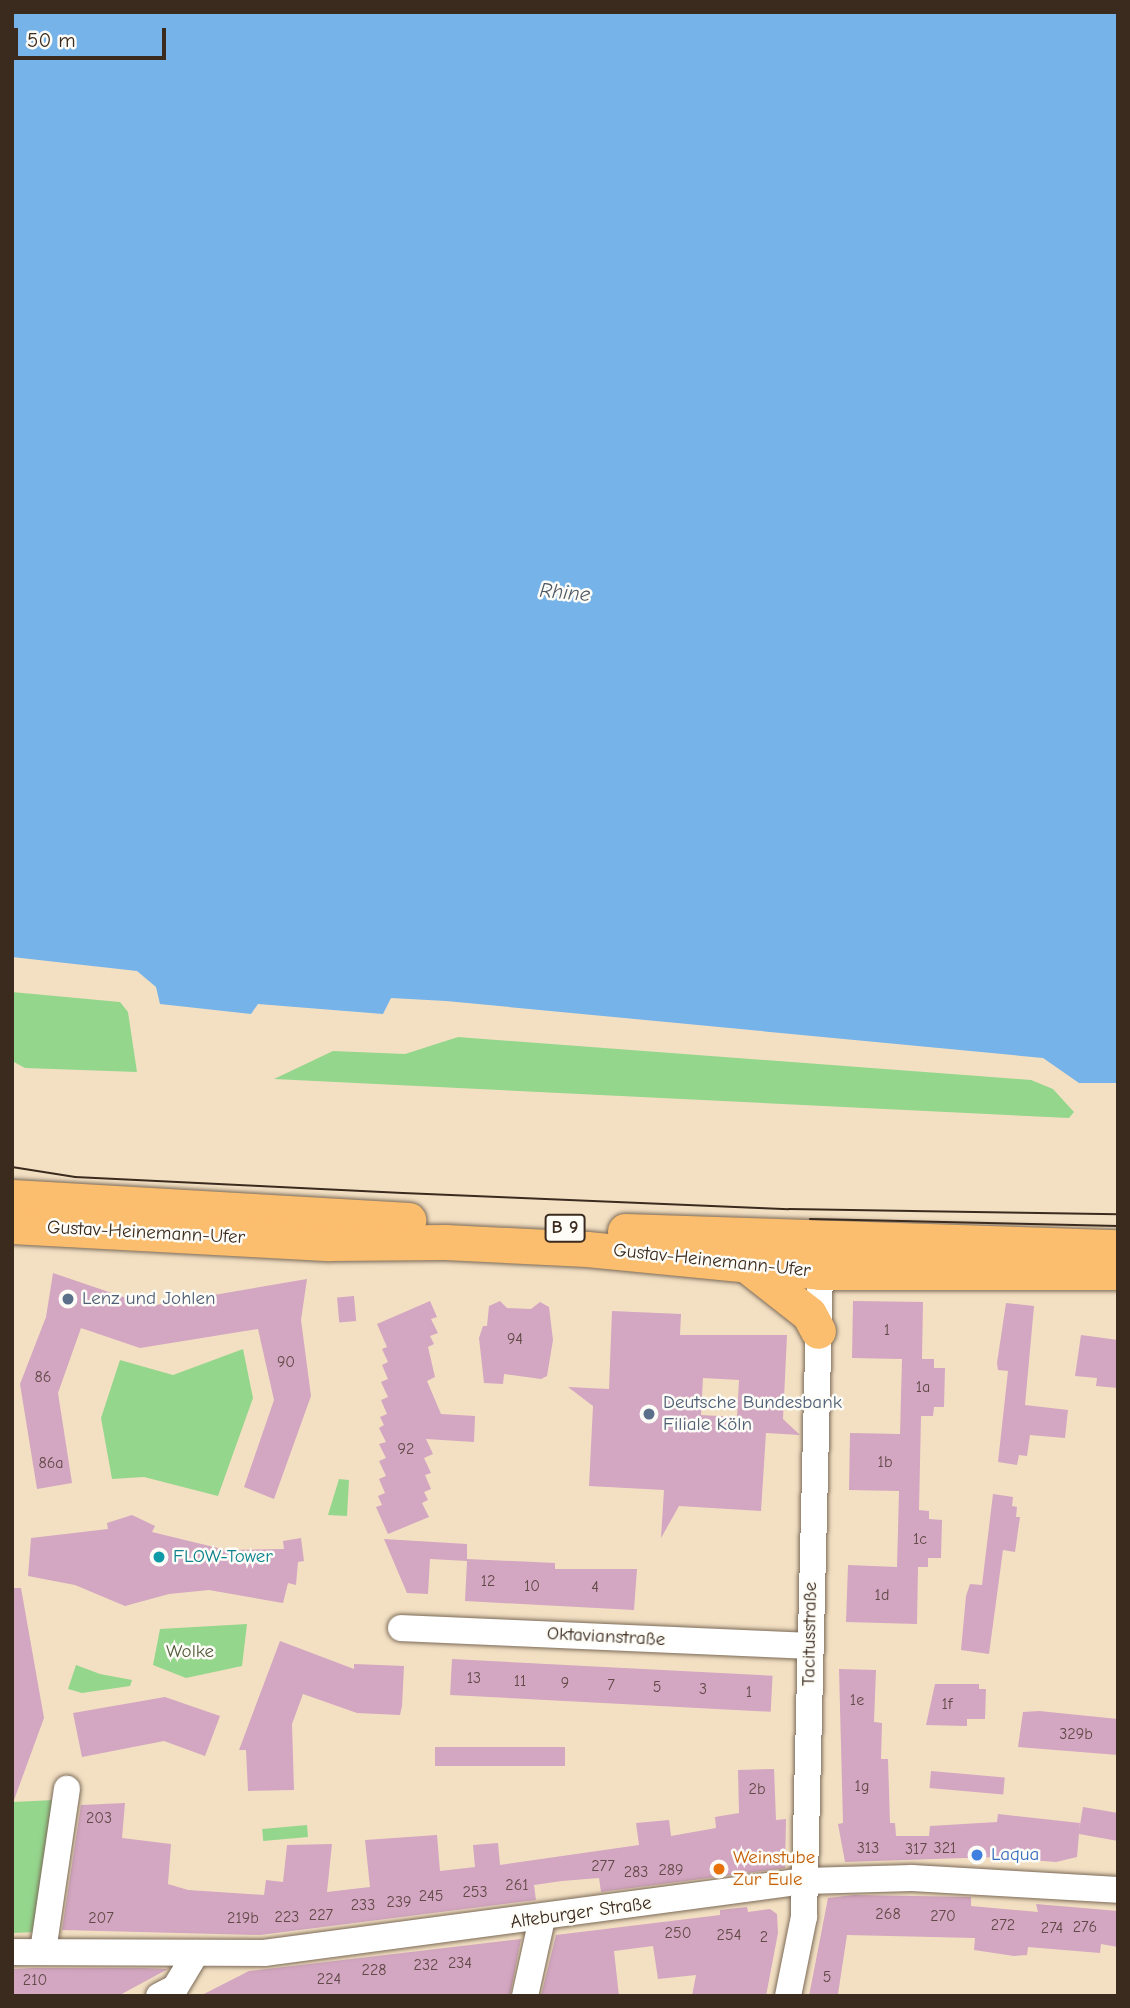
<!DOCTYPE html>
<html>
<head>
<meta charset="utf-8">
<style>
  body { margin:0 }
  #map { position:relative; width:1130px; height:2008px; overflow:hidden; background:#f3e0c3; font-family:"Comic Neue",sans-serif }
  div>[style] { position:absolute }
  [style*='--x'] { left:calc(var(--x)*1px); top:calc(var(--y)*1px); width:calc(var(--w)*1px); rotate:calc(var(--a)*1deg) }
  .green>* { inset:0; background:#95d68d; transform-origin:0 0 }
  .water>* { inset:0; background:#76b3e9 }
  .building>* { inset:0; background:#d3a6c1; transform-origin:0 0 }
  .roads { filter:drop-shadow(0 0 2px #7b6a58) drop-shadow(0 0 2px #7b6a58) }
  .minor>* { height:26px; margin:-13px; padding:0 13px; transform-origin:13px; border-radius:13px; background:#fff }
  .major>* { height:35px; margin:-17.5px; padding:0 17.5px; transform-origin:17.5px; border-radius:17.5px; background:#fbbd6e }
  .tram>* { height:2px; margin:-1px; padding:0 1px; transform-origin:1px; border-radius:1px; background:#3b2a1e }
  .dots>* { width:19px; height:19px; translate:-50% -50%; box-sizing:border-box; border:4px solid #fdfcf7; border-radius:50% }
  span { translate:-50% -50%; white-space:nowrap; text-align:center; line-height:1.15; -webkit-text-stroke:5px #fdfcf7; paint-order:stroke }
  .number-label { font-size:16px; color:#614947 }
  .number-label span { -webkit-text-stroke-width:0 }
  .shield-label span { padding:2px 5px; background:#fdfcf7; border:2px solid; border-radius:5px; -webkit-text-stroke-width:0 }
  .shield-label { font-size:18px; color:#3b2a1e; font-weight:700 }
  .street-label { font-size:19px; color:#3b2a1e }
  .service-label { font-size:19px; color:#4e5e75 }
  .left { translate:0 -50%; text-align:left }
  .culture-label { font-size:19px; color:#0d838f }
  .park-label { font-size:19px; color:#565e3f }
  .shop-label { font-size:19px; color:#366cbe }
  .food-label { font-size:19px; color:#c56008 }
  .water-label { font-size:21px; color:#505a65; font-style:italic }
  .frame { position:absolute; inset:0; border:14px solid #3b2a1e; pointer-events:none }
  .scale { position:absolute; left:14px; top:28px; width:152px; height:32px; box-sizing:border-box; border:4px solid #3b2a1e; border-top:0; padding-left:9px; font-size:21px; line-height:24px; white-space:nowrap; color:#3b2a1e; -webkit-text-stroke:5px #fdfcf7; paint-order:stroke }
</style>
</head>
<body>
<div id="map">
  <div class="green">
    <i style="clip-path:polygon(12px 992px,120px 1002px,128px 1012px,137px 1072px,25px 1068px,12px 1061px)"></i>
    <i style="clip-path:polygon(458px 1037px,1031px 1080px,1053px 1089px,1074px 1112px,1069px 1118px,274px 1079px,333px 1051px,405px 1054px)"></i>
    <i style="clip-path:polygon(243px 1349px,253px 1398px,218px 1496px,144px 1477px,112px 1479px,101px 1418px,120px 1360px,173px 1375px)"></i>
    <i style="clip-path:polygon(339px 1479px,349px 1480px,347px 1516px,328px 1515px)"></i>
    <i style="clip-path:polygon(247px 1624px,242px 1666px,186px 1678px,153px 1665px,160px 1629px)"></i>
    <i style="clip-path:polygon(76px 1665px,100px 1674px,132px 1680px,130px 1686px,82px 1693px,68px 1689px)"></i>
    <i style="clip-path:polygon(55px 1800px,38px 1932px,12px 1933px,12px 1802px)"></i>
    <i style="left:307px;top:1825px;width:12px;height:45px;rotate:85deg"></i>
  </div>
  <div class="water">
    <i style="clip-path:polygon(12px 12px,1118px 12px,1118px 1083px,1079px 1083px,1043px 1058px,446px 1001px,391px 998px,383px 1014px,258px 1004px,251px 1014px,160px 1004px,156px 987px,137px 971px,12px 957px)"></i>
  </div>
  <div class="building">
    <i style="clip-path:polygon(53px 1273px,150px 1306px,307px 1279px,301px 1320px,311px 1396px,274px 1499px,244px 1487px,274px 1400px,258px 1329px,140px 1348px,81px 1328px,58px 1393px,72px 1483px,37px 1489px,20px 1384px,46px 1317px)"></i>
    <i style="left:354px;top:1296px;width:25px;height:17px;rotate:85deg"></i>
    <i style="clip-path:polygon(430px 1301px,437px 1317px,431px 1319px,438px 1333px,430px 1336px,434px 1344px,428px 1347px,435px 1377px,427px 1381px,441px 1414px,475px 1416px,474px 1442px,426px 1439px,433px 1454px,424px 1458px,431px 1473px,425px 1475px,431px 1489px,424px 1492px,428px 1500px,422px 1503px,429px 1517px,388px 1534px,376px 1507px,382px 1505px,378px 1496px,385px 1493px,379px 1479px,386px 1476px,379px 1461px,386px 1458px,379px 1444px,386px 1442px,379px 1428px,384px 1425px,380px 1417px,387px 1414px,381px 1400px,388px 1397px,381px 1382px,388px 1379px,382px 1365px,388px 1362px,382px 1349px,387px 1347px,377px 1324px)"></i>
    <i style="clip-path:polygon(500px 1301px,507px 1308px,531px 1309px,540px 1302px,549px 1307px,553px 1340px,547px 1376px,541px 1379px,504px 1374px,503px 1384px,484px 1383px,479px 1338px,483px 1326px,487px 1326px,489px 1306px)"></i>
    <i style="clip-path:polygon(853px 1301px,923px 1302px,922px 1359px,934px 1359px,934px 1368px,945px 1368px,944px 1407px,934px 1407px,933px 1416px,921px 1416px,919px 1510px,929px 1511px,929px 1519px,942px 1520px,941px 1558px,928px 1558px,928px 1567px,918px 1567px,917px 1624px,846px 1622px,848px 1565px,897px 1567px,899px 1491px,849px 1490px,850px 1433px,900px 1434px,902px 1359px,852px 1358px)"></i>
    <i style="clip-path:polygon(1006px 1303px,1034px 1306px,1025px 1405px,1068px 1410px,1065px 1438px,1030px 1435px,1027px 1456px,1019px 1455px,1017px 1465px,998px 1462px,1008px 1371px,998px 1370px,997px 1363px)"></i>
    <i style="clip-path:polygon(evenodd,612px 1311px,681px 1314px,680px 1335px,787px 1335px,783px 1419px,800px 1435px,766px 1433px,761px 1511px,679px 1506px,661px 1538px,664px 1490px,589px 1486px,593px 1406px,568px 1387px,609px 1389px,612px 1311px,703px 1378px,739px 1380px,737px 1417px,701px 1415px,703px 1378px)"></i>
    <i style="clip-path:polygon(1081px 1335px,1118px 1340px,1118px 1388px,1096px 1386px,1097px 1378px,1075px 1376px)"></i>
    <i style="clip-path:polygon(993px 1494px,1013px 1497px,1012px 1506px,1017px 1507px,1016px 1517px,1020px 1517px,1015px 1552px,1003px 1550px,989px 1654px,961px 1650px,966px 1596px,970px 1584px,982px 1585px)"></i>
    <i style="clip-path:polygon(132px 1515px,155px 1526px,152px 1532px,226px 1550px,284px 1549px,283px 1541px,301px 1538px,304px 1561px,298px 1562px,296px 1585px,288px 1583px,283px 1603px,209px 1590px,169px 1594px,125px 1606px,75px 1585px,28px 1576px,31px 1538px,108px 1529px,107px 1523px)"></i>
    <i style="clip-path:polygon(384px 1539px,467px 1544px,467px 1559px,555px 1563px,555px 1569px,637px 1569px,634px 1610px,465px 1601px,467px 1561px,430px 1559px,428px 1594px,407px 1593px)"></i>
    <i style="clip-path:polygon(12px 1588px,21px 1588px,44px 1718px,14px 1800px)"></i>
    <i style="clip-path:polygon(280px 1641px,354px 1669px,354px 1664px,404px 1666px,402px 1706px,400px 1715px,357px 1713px,303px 1694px,292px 1724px,294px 1790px,248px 1791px,246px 1750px,239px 1750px)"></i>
    <i style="left:452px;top:1659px;width:321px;height:36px;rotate:3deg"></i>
    <i style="clip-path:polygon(839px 1669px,876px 1670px,874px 1722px,882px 1723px,881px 1759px,888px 1759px,890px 1823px,895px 1823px,896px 1836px,929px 1836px,930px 1826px,997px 1822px,998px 1814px,1080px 1823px,1079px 1831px,1083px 1807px,1118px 1813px,1118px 1841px,1079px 1834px,1077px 1857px,1056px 1862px,995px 1857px,845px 1862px,838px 1824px,843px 1823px)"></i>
    <i style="clip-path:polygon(935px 1684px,979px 1684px,979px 1689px,986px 1689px,985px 1719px,967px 1719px,967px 1726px,926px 1725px)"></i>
    <i style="clip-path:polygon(165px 1697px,220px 1716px,205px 1756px,164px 1741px,82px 1757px,73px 1713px)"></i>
    <i style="clip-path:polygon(1039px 1711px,1118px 1719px,1118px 1755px,1018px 1747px,1023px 1712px)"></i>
    <i style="left:565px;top:1747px;width:19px;height:130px;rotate:90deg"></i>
    <i style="clip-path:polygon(774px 1769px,776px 1820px,786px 1819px,785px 1868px,601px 1892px,599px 1878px,562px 1881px,534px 1885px,536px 1900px,260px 1935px,62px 1930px,81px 1805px,125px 1803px,122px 1838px,171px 1844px,168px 1884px,188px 1890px,264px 1895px,266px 1880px,283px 1882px,287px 1845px,332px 1844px,327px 1892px,370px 1887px,365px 1840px,437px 1835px,440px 1871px,475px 1867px,473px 1845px,498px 1843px,500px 1865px,639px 1845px,636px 1823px,669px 1820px,671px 1836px,716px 1828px,715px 1817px,739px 1813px,738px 1770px)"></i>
    <i style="left:931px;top:1771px;width:74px;height:17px;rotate:5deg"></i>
    <i style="clip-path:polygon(854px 1895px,971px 1897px,971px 1906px,1038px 1912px,1036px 1904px,1118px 1911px,1118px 1947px,1101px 1944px,1100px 1953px,1028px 1947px,1027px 1955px,1014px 1956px,974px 1950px,975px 1938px,847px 1935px,838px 1994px,809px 1996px,828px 1898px)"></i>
    <i style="clip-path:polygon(747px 1907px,748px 1912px,770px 1909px,777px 1914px,778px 1933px,766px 1996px,692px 1996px,696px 1975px,658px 1979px,653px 1946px,614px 1951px,619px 1996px,541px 1996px,556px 1935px,720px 1915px,720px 1910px)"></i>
    <i style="clip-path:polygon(521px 1939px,510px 1996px,200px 1996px,249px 1971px)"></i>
    <i style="clip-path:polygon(33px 1968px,143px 1968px,168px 1969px,118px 1996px,12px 1996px,12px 1969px)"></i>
  </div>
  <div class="roads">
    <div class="minor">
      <i style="--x:401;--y:1628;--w:409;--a:2.5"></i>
      <i style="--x:43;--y:1951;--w:164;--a:-81.6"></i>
      <i style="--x:12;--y:1952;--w:252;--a:0.2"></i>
      <i style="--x:264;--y:1953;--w:546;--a:-7.58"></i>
      <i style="--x:805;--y:1881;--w:107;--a:-1.6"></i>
      <i style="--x:912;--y:1878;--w:206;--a:3.3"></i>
      <i style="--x:159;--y:1996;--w:18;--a:-27"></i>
      <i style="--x:175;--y:1988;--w:41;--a:-59"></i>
      <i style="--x:525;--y:1996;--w:79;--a:-77.6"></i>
      <i style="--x:788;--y:1996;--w:81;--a:-78.6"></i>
      <i style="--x:804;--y:1917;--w:645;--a:-88.58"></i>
    </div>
    <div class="major">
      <i style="--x:12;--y:1197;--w:397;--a:3.3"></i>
      <i style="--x:12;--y:1226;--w:318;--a:3.1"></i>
      <i style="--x:330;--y:1243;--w:115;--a:-0.5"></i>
      <i style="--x:445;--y:1242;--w:142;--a:2.8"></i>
      <i style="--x:587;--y:1249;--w:234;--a:5.6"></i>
      <i style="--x:820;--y:1272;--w:298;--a:0"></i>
      <i style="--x:625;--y:1231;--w:493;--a:1.9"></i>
      <i style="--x:749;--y:1267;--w:76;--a:38.1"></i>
      <i style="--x:809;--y:1314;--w:19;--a:62"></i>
    </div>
  </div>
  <div class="tram">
    <i style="--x:12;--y:1167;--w:64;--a:9"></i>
    <i style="--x:75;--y:1177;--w:328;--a:2.8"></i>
    <i style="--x:403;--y:1193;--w:386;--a:2.4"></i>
    <i style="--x:789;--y:1209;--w:329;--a:0.9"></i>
    <i style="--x:810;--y:1219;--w:308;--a:1.3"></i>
  </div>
  <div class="dots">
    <i style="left:68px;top:1299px;background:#5c6f8a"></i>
    <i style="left:649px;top:1414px;background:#5c6f8a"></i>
    <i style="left:159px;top:1557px;background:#0f9aa8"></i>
    <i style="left:977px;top:1855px;background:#3f7fe0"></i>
    <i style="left:719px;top:1869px;background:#e8710a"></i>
  </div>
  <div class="number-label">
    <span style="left:887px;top:1330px">1</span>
    <span style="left:515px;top:1339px">94</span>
    <span style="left:286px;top:1362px">90</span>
    <span style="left:43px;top:1377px">86</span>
    <span style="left:923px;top:1387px">1a</span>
    <span style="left:406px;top:1449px">92</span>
    <span style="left:885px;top:1462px">1b</span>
    <span style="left:51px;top:1463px">86a</span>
    <span style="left:920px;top:1539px">1c</span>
    <span style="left:488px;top:1581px">12</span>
    <span style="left:532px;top:1586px">10</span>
    <span style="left:595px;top:1587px">4</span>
    <span style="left:882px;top:1595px">1d</span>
    <span style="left:474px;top:1678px">13</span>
    <span style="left:520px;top:1681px">11</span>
    <span style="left:565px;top:1683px">9</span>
    <span style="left:611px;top:1685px">7</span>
    <span style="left:657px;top:1687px">5</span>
    <span style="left:703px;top:1689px">3</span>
    <span style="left:749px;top:1692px">1</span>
    <span style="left:857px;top:1700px">1e</span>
    <span style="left:947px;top:1704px">1f</span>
    <span style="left:1076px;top:1734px">329b</span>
    <span style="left:862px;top:1786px">1g</span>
    <span style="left:757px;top:1789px">2b</span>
    <span style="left:99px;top:1818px">203</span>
    <span style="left:868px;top:1848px">313</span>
    <span style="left:945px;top:1848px">321</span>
    <span style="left:916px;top:1849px">317</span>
    <span style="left:603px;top:1866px">277</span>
    <span style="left:671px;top:1870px">289</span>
    <span style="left:636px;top:1872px">283</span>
    <span style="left:517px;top:1885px">261</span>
    <span style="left:475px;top:1892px">253</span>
    <span style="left:431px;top:1896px">245</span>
    <span style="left:399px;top:1902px">239</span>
    <span style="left:363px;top:1905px">233</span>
    <span style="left:888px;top:1914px">268</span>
    <span style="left:321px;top:1915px">227</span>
    <span style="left:943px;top:1916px">270</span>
    <span style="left:287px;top:1917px">223</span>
    <span style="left:101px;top:1918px">207</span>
    <span style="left:243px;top:1918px">219b</span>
    <span style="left:1003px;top:1925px">272</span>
    <span style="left:1085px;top:1927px">276</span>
    <span style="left:1052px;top:1928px">274</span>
    <span style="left:678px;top:1933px">250</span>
    <span style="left:729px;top:1935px">254</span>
    <span style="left:764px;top:1937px">2</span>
    <span style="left:460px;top:1963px">234</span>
    <span style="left:426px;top:1965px">232</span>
    <span style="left:374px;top:1970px">228</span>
    <span style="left:827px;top:1977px">5</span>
    <span style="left:329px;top:1979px">224</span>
    <span style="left:35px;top:1980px">210</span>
  </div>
  <div class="shield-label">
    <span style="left:565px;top:1228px">B 9</span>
  </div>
  <div class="street-label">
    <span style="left:146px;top:1233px;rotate:3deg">Gustav-Heinemann-Ufer</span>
    <span style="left:712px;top:1261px;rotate:6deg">Gustav-Heinemann-Ufer</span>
    <span style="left:810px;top:1634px;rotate:-89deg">Tacitusstraße</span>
    <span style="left:606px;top:1637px;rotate:3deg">Oktavianstraße</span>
    <span style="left:581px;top:1913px;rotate:-8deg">Alteburger Straße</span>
  </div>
  <div class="service-label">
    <span class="left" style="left:82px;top:1299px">Lenz und Johlen</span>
    <span class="left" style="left:663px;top:1414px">Deutsche Bundesbank<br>Filiale Köln</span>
  </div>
  <div class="culture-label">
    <span class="left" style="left:173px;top:1557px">FLOW-Tower</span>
  </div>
  <div class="park-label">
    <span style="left:190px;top:1652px">Wolke</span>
  </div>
  <div class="shop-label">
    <span class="left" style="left:991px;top:1855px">Laqua</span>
  </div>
  <div class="food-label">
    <span class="left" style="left:733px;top:1869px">Weinstube<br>Zur Eule</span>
  </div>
  <div class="water-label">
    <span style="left:565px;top:592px;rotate:5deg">Rhine</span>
  </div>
  <div class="frame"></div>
  <div class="scale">50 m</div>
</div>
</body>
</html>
